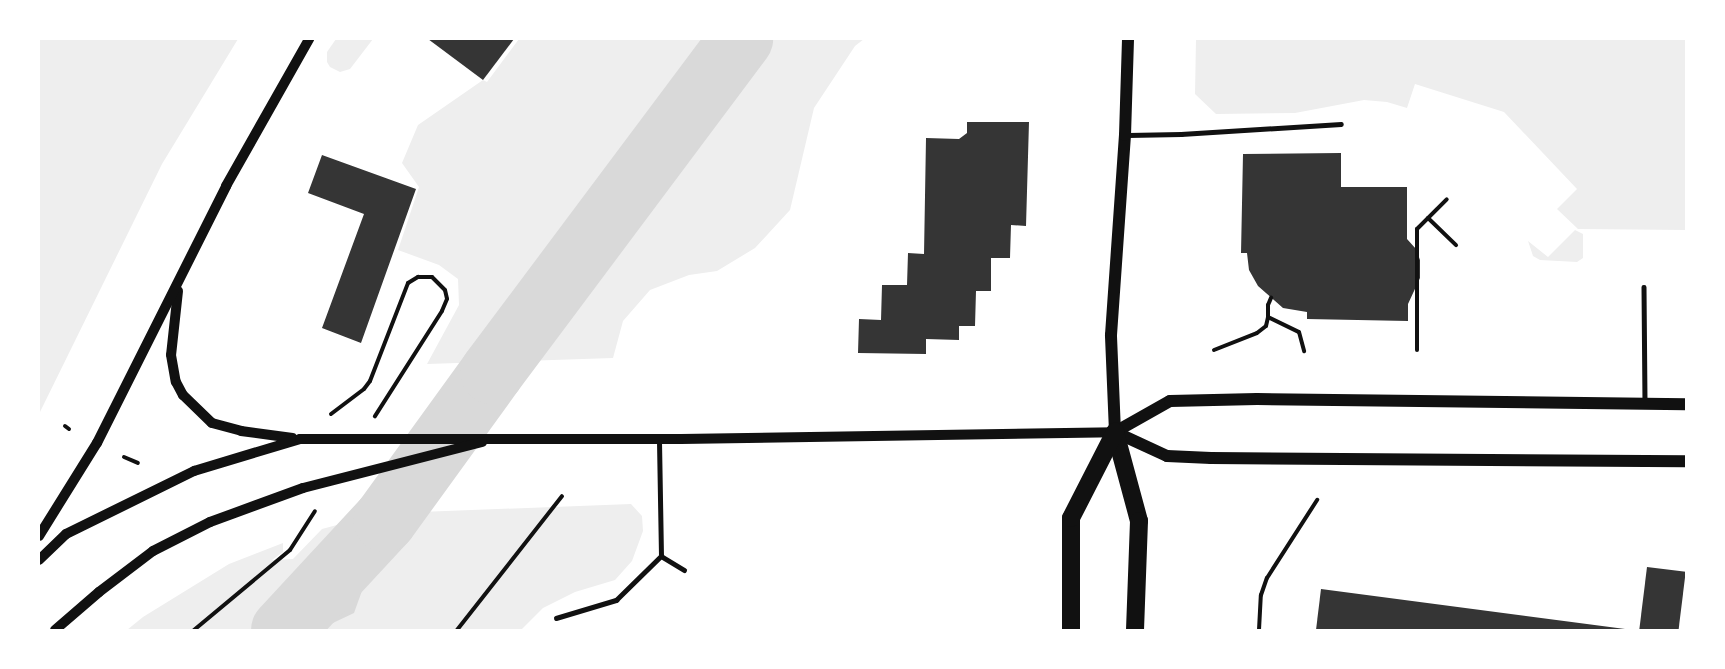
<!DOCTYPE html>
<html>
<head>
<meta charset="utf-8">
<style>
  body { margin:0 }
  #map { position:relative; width:1725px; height:669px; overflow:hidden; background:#fff; font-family:"Source Serif 4",serif }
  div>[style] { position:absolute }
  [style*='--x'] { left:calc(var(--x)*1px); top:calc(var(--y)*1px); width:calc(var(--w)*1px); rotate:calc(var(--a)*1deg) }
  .green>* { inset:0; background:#eee }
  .water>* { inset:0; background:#d9d9d9 }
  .river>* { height:64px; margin:-32px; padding:0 32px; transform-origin:32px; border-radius:32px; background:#d9d9d9 }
  .building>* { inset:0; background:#353535; transform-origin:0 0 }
  .path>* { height:4px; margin:-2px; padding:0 2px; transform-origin:2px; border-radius:2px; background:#111 }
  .service>* { height:4.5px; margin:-2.25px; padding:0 2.25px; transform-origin:2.25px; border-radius:2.25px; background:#111 }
  .tertiary>* { height:10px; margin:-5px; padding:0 5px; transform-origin:5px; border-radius:5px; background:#111 }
  .secondary>* { height:12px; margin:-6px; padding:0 6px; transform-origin:6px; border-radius:6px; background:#111 }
  .motorway>* { height:18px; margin:-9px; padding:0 9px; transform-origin:9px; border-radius:9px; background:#111 }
  span { translate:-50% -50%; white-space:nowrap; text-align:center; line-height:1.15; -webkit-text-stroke:4.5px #fff; paint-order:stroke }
  .frame { position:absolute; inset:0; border:40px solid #fff; pointer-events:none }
</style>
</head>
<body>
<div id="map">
  <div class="green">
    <i style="clip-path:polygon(39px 39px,238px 39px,162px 164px,39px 414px)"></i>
    <i style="clip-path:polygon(336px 39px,373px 39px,350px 69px,340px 72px,330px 67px,327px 62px,327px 52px)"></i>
    <i style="clip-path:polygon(519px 39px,864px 39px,855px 46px,814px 108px,790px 210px,755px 248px,717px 271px,689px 275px,650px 290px,623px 321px,613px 358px,427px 364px,459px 305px,458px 279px,439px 265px,398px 250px,419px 187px,402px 163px,418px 125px,483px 80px,487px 82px)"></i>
    <i style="clip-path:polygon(1196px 39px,1686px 39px,1686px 230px,1578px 229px,1557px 209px,1577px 189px,1504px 112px,1415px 84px,1407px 108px,1387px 102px,1364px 100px,1295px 113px,1216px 114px,1195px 94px)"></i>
    <i style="clip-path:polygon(1575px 230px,1583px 234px,1583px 258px,1577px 262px,1540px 260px,1533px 256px,1528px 241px,1548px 257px)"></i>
    <i style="clip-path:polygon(631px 504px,642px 516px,643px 531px,632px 561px,615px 580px,575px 592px,543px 608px,521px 630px,127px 630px,143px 617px,229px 564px,283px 543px,283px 552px,272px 560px,293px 559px,322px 529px,374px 515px,331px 555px,384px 551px,420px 512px)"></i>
  </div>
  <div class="water">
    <i style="clip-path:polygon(420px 512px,388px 545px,367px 577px,354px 613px,318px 630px,262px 630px,305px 580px,374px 515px)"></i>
  </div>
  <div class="river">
    <i style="--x:283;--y:630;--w:150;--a:-47.2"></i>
    <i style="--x:385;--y:520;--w:183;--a:-54.1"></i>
    <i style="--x:492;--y:372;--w:416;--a:-53.2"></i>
  </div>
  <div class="building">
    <i style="clip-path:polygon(428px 39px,514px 39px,483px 80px)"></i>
    <i style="clip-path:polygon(967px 122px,1029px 122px,1026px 226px,1011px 225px,1010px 258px,991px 258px,991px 291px,976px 291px,975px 326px,959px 326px,959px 340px,926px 339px,926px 354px,858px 353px,859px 319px,881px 320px,882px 285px,907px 285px,908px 253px,924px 254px,926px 138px,959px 139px,967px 133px)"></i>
    <i style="clip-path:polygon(1341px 153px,1341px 187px,1407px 187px,1407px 239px,1416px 249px,1420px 260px,1420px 278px,1408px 304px,1408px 321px,1307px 319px,1307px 312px,1283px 308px,1258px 286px,1249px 270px,1247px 253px,1241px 253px,1243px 154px)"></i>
    <i style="clip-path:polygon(322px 155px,416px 189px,361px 343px,322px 328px,364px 214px,308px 193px)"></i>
    <i style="left:1647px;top:567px;width:39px;height:64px;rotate:7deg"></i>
    <i style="clip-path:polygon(1321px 589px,1625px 629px,1625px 630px,1316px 630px)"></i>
  </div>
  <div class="path">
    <i style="--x:1428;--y:218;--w:39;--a:44"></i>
    <i style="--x:1268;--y:317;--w:12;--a:-90"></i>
    <i style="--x:1268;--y:305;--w:8;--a:-67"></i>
    <i style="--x:1214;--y:350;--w:46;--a:-21.6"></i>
    <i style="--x:1257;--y:333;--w:11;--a:-38"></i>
    <i style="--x:1266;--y:326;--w:9;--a:-77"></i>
    <i style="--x:1268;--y:317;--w:34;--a:26"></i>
    <i style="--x:1299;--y:332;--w:20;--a:75"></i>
    <i style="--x:1417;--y:350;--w:121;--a:-90"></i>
    <i style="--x:1417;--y:229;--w:42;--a:-45"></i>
    <i style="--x:331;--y:414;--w:41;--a:-37.1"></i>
    <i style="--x:364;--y:389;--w:10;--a:-53"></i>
    <i style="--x:370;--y:381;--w:105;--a:-68.8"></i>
    <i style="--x:408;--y:283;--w:12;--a:-31"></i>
    <i style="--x:418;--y:277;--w:14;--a:0"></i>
    <i style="--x:432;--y:277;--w:18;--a:45"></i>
    <i style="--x:445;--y:290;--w:9;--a:77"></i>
    <i style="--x:447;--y:299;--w:13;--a:113"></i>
    <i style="--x:442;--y:311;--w:125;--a:122.5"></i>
    <i style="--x:65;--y:426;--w:5;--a:37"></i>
    <i style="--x:124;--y:457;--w:15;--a:23"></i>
    <i style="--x:194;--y:630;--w:125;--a:-39.8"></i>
    <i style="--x:290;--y:550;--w:46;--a:-57.3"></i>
    <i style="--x:457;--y:630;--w:170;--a:-51.9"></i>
    <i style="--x:1259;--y:630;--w:35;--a:-87"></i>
    <i style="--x:1261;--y:595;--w:18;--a:-71"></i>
    <i style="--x:1267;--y:578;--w:93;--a:-57.3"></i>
  </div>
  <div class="service">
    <i style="--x:1128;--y:135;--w:53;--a:-1.1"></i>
    <i style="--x:1181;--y:134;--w:160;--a:-3.6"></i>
    <i style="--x:1644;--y:287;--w:114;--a:89.5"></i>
    <i style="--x:661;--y:556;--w:27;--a:31"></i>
    <i style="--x:556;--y:618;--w:63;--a:-16.7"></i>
    <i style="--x:616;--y:600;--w:63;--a:-44.4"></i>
    <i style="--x:661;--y:556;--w:117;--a:-91"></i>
  </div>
  <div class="tertiary">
    <i style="--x:178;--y:291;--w:64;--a:96.2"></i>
    <i style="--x:171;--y:355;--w:27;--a:80"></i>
    <i style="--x:176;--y:382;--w:15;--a:62"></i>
    <i style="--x:183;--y:395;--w:40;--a:44"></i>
    <i style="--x:212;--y:423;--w:30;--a:15"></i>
    <i style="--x:241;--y:431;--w:52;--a:7.7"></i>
    <i style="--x:39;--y:536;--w:110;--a:-58.1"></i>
    <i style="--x:97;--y:443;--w:288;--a:-63.3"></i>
    <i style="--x:226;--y:186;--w:169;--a:-60.5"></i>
    <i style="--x:39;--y:560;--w:37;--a:-44"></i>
    <i style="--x:66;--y:534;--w:143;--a:-26.2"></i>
    <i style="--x:194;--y:471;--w:111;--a:-16.8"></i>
    <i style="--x:300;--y:439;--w:381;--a:0"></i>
    <i style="--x:681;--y:439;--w:434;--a:-0.9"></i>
    <i style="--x:55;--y:630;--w:58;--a:-40.8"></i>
    <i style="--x:99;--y:592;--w:68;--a:-37.2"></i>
    <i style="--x:153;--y:551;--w:64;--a:-27"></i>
    <i style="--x:210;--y:522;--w:99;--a:-20.1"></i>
    <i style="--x:303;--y:488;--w:185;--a:-14.4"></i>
  </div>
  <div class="secondary">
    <i style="--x:1115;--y:432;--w:63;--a:-29.4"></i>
    <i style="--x:1170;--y:401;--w:87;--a:-1.3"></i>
    <i style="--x:1257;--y:399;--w:429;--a:0.7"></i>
    <i style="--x:1115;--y:432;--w:57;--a:24.8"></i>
    <i style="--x:1167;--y:456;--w:44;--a:2.6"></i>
    <i style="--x:1211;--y:458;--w:475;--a:0.4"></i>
    <i style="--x:1115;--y:432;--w:97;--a:-92.4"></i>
    <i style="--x:1111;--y:335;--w:200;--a:-86"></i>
    <i style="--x:1125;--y:135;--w:96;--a:-88.2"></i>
  </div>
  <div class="motorway">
    <i style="--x:1115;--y:432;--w:92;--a:74.9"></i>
    <i style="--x:1139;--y:521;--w:109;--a:92.1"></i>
    <i style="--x:1071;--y:630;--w:112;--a:-90"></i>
    <i style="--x:1071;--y:518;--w:97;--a:-62.9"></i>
  </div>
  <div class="frame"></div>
</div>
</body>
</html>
